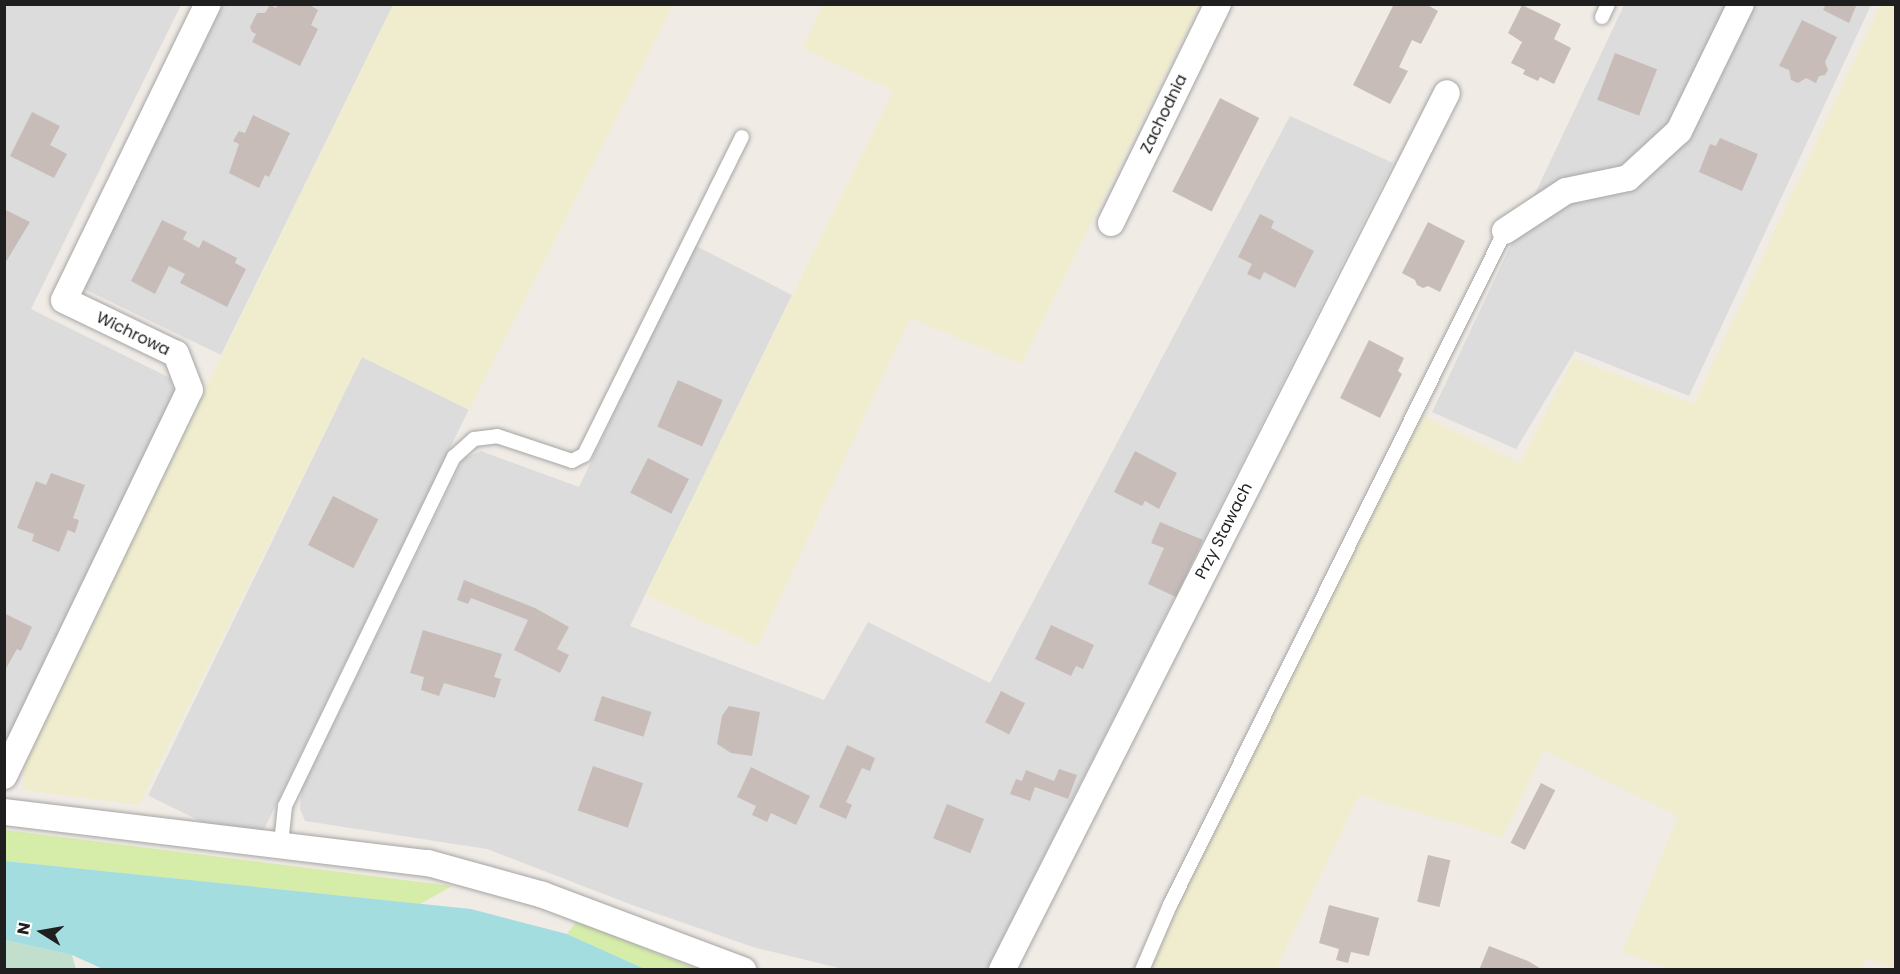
<!DOCTYPE html>
<html>
<head>
<meta charset="utf-8">
<style>
  body { margin:0 }
  #map { position:relative; width:1900px; height:974px; overflow:hidden; background:#f0ebe5; font-family:Poppins,sans-serif }
  div>[style] { position:absolute }
  [style*='--x'] { left:calc(var(--x)*1px); top:calc(var(--y)*1px); width:calc(var(--w)*1px); rotate:calc(var(--a)*1deg) }
  .residential>* { inset:0; background:#dddcdc; transform-origin:0 0 }
  .farmland>* { inset:0; background:#f0edcf }
  .grass>* { inset:0; background:#d5eda8 }
  .wetland>* { inset:0; background:#c1dfcc }
  .water>* { inset:0; background:#a3dde0 }
  .building>* { inset:0; background:#c8bcb8; transform-origin:0 0 }
  .roads { filter:drop-shadow(0 0 2px #a6a6a6) drop-shadow(0 0 2px #a6a6a6) }
  .service>* { height:14px; margin:-7px; padding:0 7px; transform-origin:7px; border-radius:7px; background:#fff }
  .minor>* { height:26px; margin:-13px; padding:0 13px; transform-origin:13px; border-radius:13px; background:#fff }
  span { translate:-50% -50%; white-space:nowrap; text-align:center; line-height:1.15; -webkit-text-stroke:4.5px #fff; paint-order:stroke }
  .street-label { font-size:16px; color:#1f1f1f }
  .frame { position:absolute; inset:0; border:6px solid #1f1f1f; pointer-events:none }
  .north { position:absolute; left:12px; top:902px; width:60px; height:60px; -webkit-text-stroke:4px #fff; paint-order:stroke; rotate:281deg; font-size:16px; font-weight:700; line-height:24px; text-align:center; color:#1f1f1f }
  .north::after { content:''; display:block; margin:auto; width:21px; height:27px; background:#1f1f1f; clip-path:polygon(50% 0,100% 100%,50% 72%,0 100%) }
</style>
</head>
<body>
<div id="map">
  <div class="residential">
    <i style="clip-path:polygon(5px 5px,181px 5px,31px 309px,170px 378px,177px 402px,5px 747px)"></i>
    <i style="clip-path:polygon(223px 5px,393px 5px,221px 355px,82px 288px)"></i>
    <i style="clip-path:polygon(1624px 5px,1871px 5px,1689px 396px,1575px 351px,1516px 449px,1432px 412px)"></i>
    <i style="clip-path:polygon(1290px 116px,1393px 163px,987px 969px,843px 969px,753px 947px,632px 905px,487px 849px,305px 821px,300px 809px,301px 791px,463px 459px,481px 451px,579px 487px,694px 245px,792px 295px,630px 626px,824px 700px,868px 622px,990px 683px)"></i>
    <i style="left:362px;top:357px;width:119px;height:488px;rotate:26deg"></i>
  </div>
  <div class="farmland">
    <i style="clip-path:polygon(823px 4px,1199px 5px,1021px 364px,910px 318px,758px 646px,645px 595px,893px 91px,803px 48px)"></i>
    <i style="clip-path:polygon(393px 5px,673px 5px,469px 410px,362px 357px,139px 805px,23px 790px,25px 758px)"></i>
    <i style="clip-path:polygon(1880px 5px,1895px 5px,1895px 969px,1867px 958px,1861px 969px,1670px 969px,1622px 952px,1678px 816px,1544px 750px,1503px 837px,1359px 795px,1276px 969px,1142px 970px,1416px 412px,1520px 463px,1573px 358px,1694px 404px)"></i>
  </div>
  <div class="grass">
    <i style="clip-path:polygon(5px 830px,452px 886px,420px 904px,5px 861px)"></i>
    <i style="clip-path:polygon(578px 920px,678px 962px,697px 969px,645px 969px,567px 934px)"></i>
  </div>
  <div class="wetland">
    <i style="clip-path:polygon(5px 940px,72px 955px,76px 969px,5px 970px)"></i>
  </div>
  <div class="water">
    <i style="clip-path:polygon(5px 861px,471px 909px,567px 934px,645px 969px,103px 969px,72px 955px,5px 940px)"></i>
  </div>
  <div class="building">
    <i style="clip-path:polygon(278px 4px,308px 4px,318px 10px,311px 25px,318px 29px,300px 66px,252px 42px,256px 34px,252px 32px,250px 27px,257px 13px,265px 13px,270px 5px,276px 8px)"></i>
    <i style="clip-path:polygon(1394px 4px,1426px 4px,1438px 11px,1421px 44px,1412px 40px,1399px 67px,1408px 71px,1390px 104px,1353px 85px)"></i>
    <i style="clip-path:polygon(1826px 4px,1857px 4px,1849px 23px,1823px 10px)"></i>
    <i style="clip-path:polygon(1522px 5px,1561px 24px,1554px 39px,1571px 48px,1554px 84px,1540px 77px,1538px 81px,1523px 74px,1525px 70px,1511px 63px,1522px 42px,1508px 33px)"></i>
    <i style="clip-path:polygon(1802px 20px,1837px 37px,1825px 62px,1828px 70px,1825px 75px,1819px 76px,1816px 83px,1806px 78px,1798px 83px,1791px 80px,1789px 70px,1779px 66px)"></i>
    <i style="left:1615px;top:53px;width:45px;height:50px;rotate:21deg"></i>
    <i style="left:1220px;top:98px;width:44px;height:105px;rotate:27deg"></i>
    <i style="clip-path:polygon(32px 112px,60px 126px,50px 145px,67px 154px,54px 178px,10px 156px)"></i>
    <i style="clip-path:polygon(253px 115px,290px 133px,269px 177px,265px 175px,259px 188px,229px 173px,239px 144px,233px 141px,239px 131px,245px 133px)"></i>
    <i style="clip-path:polygon(1720px 138px,1758px 154px,1742px 191px,1699px 172px,1710px 144px,1716px 146px)"></i>
    <i style="clip-path:polygon(4px 209px,30px 222px,4px 265px)"></i>
    <i style="clip-path:polygon(1260px 214px,1274px 221px,1271px 228px,1314px 251px,1295px 288px,1264px 272px,1260px 280px,1247px 274px,1252px 264px,1238px 257px)"></i>
    <i style="clip-path:polygon(162px 220px,187px 232px,183px 239px,199px 248px,203px 240px,237px 258px,235px 263px,246px 269px,227px 307px,180px 283px,185px 274px,169px 266px,155px 294px,131px 281px)"></i>
    <i style="clip-path:polygon(1428px 222px,1465px 241px,1440px 292px,1428px 286px,1423px 288px,1417px 285px,1415px 280px,1402px 273px)"></i>
    <i style="clip-path:polygon(1369px 340px,1404px 358px,1398px 371px,1402px 374px,1380px 418px,1340px 398px)"></i>
    <i style="left:678px;top:380px;width:49px;height:51px;rotate:24deg"></i>
    <i style="clip-path:polygon(1135px 451px,1177px 473px,1159px 509px,1145px 501px,1142px 506px,1114px 492px)"></i>
    <i style="left:648px;top:458px;width:46px;height:39px;rotate:27deg"></i>
    <i style="clip-path:polygon(51px 473px,85px 485px,73px 518px,79px 520px,75px 533px,68px 530px,59px 552px,32px 541px,34px 534px,17px 528px,36px 481px,46px 485px)"></i>
    <i style="left:333px;top:496px;width:51px;height:55px;rotate:27deg"></i>
    <i style="clip-path:polygon(1160px 522px,1203px 540px,1176px 597px,1148px 584px,1164px 548px,1151px 543px)"></i>
    <i style="clip-path:polygon(464px 580px,535px 608px,569px 627px,557px 649px,569px 655px,560px 673px,514px 650px,528px 620px,471px 598px,468px 604px,457px 600px)"></i>
    <i style="clip-path:polygon(4px 613px,32px 627px,21px 651px,17px 649px,4px 672px)"></i>
    <i style="clip-path:polygon(1051px 625px,1094px 645px,1083px 669px,1076px 666px,1071px 676px,1035px 659px)"></i>
    <i style="clip-path:polygon(423px 630px,502px 654px,494px 677px,501px 679px,495px 698px,444px 683px,439px 696px,421px 690px,424px 677px,410px 673px)"></i>
    <i style="left:1001px;top:691px;width:27px;height:35px;rotate:27deg"></i>
    <i style="left:602px;top:696px;width:52px;height:26px;rotate:18deg"></i>
    <i style="clip-path:polygon(729px 706px,760px 712px,752px 756px,731px 753px,717px 744px,722px 716px)"></i>
    <i style="clip-path:polygon(847px 745px,875px 758px,870px 771px,862px 768px,846px 802px,852px 805px,846px 819px,819px 807px)"></i>
    <i style="left:593px;top:766px;width:53px;height:47px;rotate:19deg"></i>
    <i style="clip-path:polygon(751px 767px,810px 796px,796px 825px,771px 813px,767px 822px,752px 815px,756px 806px,737px 797px)"></i>
    <i style="clip-path:polygon(1059px 769px,1077px 775px,1068px 799px,1035px 787px,1030px 801px,1010px 794px,1016px 779px,1022px 781px,1026px 770px,1054px 781px)"></i>
    <i style="left:1541px;top:783px;width:16px;height:67px;rotate:27deg"></i>
    <i style="left:947px;top:804px;width:40px;height:37px;rotate:22deg"></i>
    <i style="left:1428px;top:855px;width:23px;height:48px;rotate:13deg"></i>
    <i style="clip-path:polygon(1329px 905px,1379px 918px,1369px 956px,1351px 952px,1348px 963px,1336px 960px,1339px 949px,1319px 943px)"></i>
    <i style="clip-path:polygon(1489px 946px,1528px 961px,1543px 970px,1479px 970px)"></i>
  </div>
  <div class="roads">
    <div class="service">
      <i style="--x:1602;--y:17;--w:14;--a:-65"></i>
      <i style="--x:281;--y:844;--w:38;--a:-84"></i>
      <i style="--x:285;--y:806;--w:388;--a:-64.2"></i>
      <i style="--x:454;--y:457;--w:27;--a:-42"></i>
      <i style="--x:474;--y:439;--w:23;--a:-7"></i>
      <i style="--x:497;--y:436;--w:79;--a:18.4"></i>
      <i style="--x:572;--y:461;--w:13;--a:-27"></i>
      <i style="--x:584;--y:455;--w:355;--a:-63.6"></i>
      <i style="--x:1142;--y:970;--w:71;--a:-66.7"></i>
      <i style="--x:1170;--y:905;--w:753;--a:-63.57"></i>
    </div>
    <div class="minor">
      <i style="--x:1111;--y:223;--w:244;--a:-64"></i>
      <i style="--x:1505;--y:231;--w:73;--a:-33.3"></i>
      <i style="--x:1566;--y:191;--w:63;--a:-11.8"></i>
      <i style="--x:1628;--y:178;--w:69;--a:-42.7"></i>
      <i style="--x:1679;--y:131;--w:141;--a:-64"></i>
      <i style="--x:4;--y:776;--w:428;--a:-64.3"></i>
      <i style="--x:190;--y:390;--w:39;--a:-111"></i>
      <i style="--x:176;--y:354;--w:124;--a:-154.3"></i>
      <i style="--x:64;--y:300;--w:329;--a:-64.1"></i>
      <i style="--x:4;--y:812;--w:427;--a:6.9"></i>
      <i style="--x:428;--y:863;--w:119;--a:15.5"></i>
      <i style="--x:543;--y:895;--w:214;--a:20.6"></i>
      <i style="--x:1002;--y:970;--w:983;--a:-63.1"></i>
    </div>
  </div>
  <div class="street-label">
    <span style="left:1164px;top:114px;rotate:-64deg">Zachodnia</span>
    <span style="left:133px;top:334px;rotate:26deg">Wichrowa</span>
    <span style="left:1224px;top:531px;rotate:-63deg">Przy Stawach</span>
  </div>
  <div class="frame"></div>
  <div class="north">N</div>
</div>
</body>
</html>
